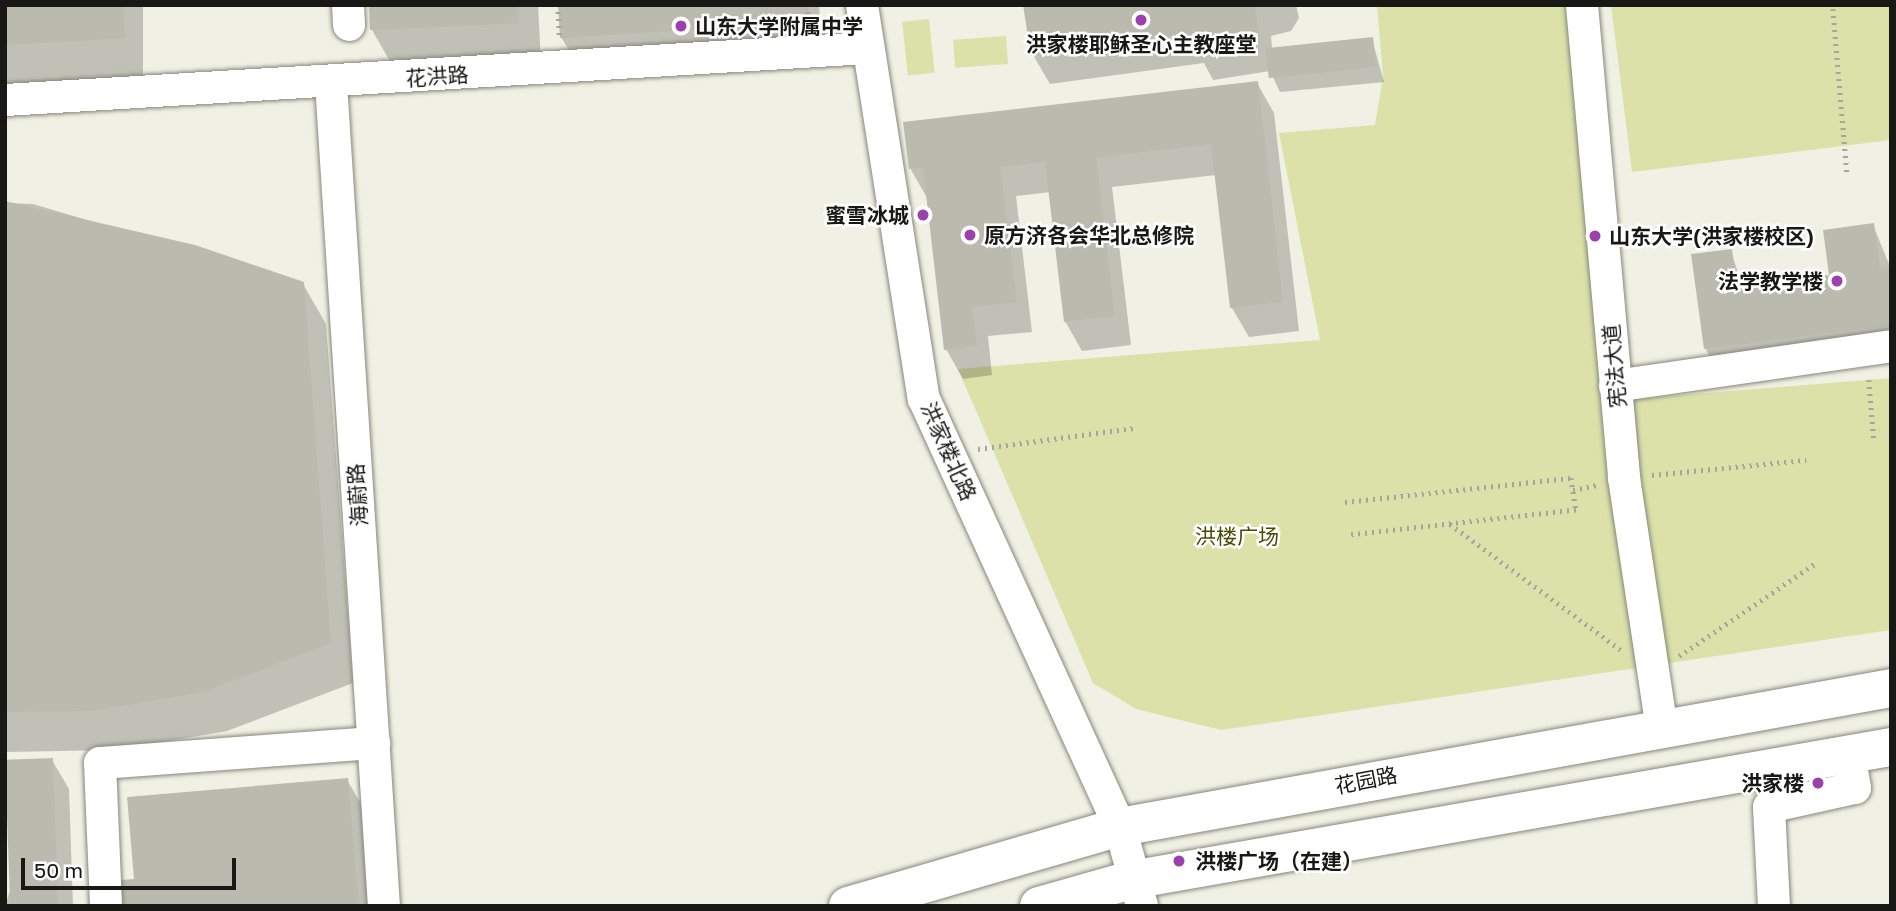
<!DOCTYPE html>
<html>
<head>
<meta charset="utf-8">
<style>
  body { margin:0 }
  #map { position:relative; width:1896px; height:911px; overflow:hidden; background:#f0f1e4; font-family:"Golos Text","Noto Sans SC",sans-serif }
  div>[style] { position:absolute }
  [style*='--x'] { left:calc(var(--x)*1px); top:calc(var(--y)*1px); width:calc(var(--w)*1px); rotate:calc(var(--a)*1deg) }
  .green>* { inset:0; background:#dce1a9; transform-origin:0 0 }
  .shadow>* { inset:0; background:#0003; transform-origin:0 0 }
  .building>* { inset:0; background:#babbae; transform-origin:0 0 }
  .path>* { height:4.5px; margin-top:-2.25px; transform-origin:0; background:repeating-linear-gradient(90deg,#a4a59b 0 2px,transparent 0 7px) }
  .roads { filter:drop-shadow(0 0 2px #86877b) drop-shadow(0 0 2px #86877b) }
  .minor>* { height:32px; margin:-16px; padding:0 16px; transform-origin:16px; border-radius:16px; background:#fff }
  .major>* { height:38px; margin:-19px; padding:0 19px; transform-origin:19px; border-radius:19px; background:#fff }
  .dots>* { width:19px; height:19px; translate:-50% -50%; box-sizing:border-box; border:4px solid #fff; border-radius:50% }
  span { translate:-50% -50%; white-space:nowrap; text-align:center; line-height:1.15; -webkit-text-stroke:5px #fff; paint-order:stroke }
  .poi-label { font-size:21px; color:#181914; font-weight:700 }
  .left { translate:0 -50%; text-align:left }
  .right { translate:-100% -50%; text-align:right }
  .street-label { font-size:21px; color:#181914 }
  .park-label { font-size:21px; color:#494b05 }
  .frame { position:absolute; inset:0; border:7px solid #181914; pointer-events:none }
  .scale { position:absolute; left:21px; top:858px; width:215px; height:32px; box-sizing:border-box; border:4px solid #181914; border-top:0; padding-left:9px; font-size:21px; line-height:24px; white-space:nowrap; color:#181914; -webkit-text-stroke:5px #fff; paint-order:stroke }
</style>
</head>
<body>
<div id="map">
  <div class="green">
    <i style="clip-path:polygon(1377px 5px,1565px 5px,1607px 401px,1891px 378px,1891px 630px,1221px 730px,1136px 709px,1093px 683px,958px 369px,1320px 340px,1279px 133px,1375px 125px,1383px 76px)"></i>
    <i style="clip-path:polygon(1611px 5px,1891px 5px,1891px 140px,1632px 172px)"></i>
    <i style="left:929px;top:19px;width:54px;height:27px;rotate:84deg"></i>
    <i style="left:1006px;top:36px;width:28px;height:53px;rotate:86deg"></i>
  </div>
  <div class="shadow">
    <i style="left:5px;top:5px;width:138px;height:80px"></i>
    <i style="clip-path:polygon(371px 5px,538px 5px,541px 63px,395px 70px,372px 30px)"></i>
    <i style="clip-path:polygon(560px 5px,819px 5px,822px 44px,575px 60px,561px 37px)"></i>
    <i style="clip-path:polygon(1025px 5px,1296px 5px,1299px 18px,1291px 31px,1271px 36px,1272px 49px,1372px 39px,1384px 82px,1280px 92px,1270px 71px,1213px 80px,1204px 63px,1050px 84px,1033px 55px)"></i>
    <i style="clip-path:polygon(1257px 83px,1274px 113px,1299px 331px,1249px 337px,1232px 308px,1216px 175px,1112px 187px,1131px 345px,1082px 351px,1065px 321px,1051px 192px,1016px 196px,1032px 332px,988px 336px,992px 375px,963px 379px,946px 349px,927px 198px,910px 168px)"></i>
    <i style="clip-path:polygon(5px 203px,33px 204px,303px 284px,326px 324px,353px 683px,227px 731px,116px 750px,5px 752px)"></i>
    <i style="clip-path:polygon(1873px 225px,1891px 269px,1891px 341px,1714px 363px,1705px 348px,1731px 251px,1743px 288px,1831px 277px)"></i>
    <i style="clip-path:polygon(52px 760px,69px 789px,73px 906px,5px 906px)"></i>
    <i style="clip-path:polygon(347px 780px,364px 809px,373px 906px,113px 906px)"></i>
  </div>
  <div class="building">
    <i style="clip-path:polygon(5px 5px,124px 5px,125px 38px,5px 45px)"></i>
    <i style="clip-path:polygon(369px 5px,518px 5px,519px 23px,370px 30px)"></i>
    <i style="clip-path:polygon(558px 5px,808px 5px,809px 22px,560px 38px)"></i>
    <i style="clip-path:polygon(1023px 5px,1255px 5px,1259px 41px,1195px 51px,1192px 33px,1031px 56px)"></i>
    <i style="left:1373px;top:37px;width:30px;height:108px;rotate:84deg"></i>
    <i style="clip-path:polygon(1258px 81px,1283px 302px,1230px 308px,1211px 144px,1096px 158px,1115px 316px,1064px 322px,1045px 162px,1000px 167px,1017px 302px,972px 307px,977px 346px,944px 350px,923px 168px,909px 169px,903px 122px)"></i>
    <i style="clip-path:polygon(5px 201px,195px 245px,304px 282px,331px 643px,204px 692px,92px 711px,5px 712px)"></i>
    <i style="clip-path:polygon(1874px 223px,1880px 269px,1891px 268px,1891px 325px,1704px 349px,1691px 254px,1732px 249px,1737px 287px,1829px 275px,1823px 230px)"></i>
    <i style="left:53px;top:758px;width:148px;height:48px;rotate:88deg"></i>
    <i style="clip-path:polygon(348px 778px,359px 906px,112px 906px,110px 881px,134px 879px,127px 797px)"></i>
  </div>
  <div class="path">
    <i style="--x:558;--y:5;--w:33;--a:87"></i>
    <i style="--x:808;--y:5;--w:17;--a:87"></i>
    <i style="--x:1815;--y:5;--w:32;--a:0"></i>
    <i style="--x:1833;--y:9;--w:165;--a:85.1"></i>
    <i style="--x:1869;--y:380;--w:61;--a:85.3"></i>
    <i style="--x:978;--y:449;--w:157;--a:-7.7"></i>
    <i style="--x:1652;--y:475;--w:155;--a:-5.6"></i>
    <i style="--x:1573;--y:490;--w:24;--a:-12"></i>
    <i style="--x:1345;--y:502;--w:227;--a:-6.1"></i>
    <i style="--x:1571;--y:478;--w:32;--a:81"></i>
    <i style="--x:1576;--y:510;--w:229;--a:173.7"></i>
    <i style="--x:1450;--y:524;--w:212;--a:36.4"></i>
    <i style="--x:1679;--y:656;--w:166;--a:-34.2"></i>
  </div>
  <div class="roads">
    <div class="minor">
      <i style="--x:348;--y:5;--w:20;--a:87"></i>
      <i style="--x:862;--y:5;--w:399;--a:81.1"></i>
      <i style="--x:924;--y:399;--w:471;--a:65.4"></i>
      <i style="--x:1120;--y:827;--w:82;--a:74.4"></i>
      <i style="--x:1582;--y:5;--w:475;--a:84.9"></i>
      <i style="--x:1624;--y:478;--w:249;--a:81.4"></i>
      <i style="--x:331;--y:83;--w:825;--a:86.32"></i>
      <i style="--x:5;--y:100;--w:865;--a:-3.45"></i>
      <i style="--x:1615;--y:386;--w:279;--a:-8.2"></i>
      <i style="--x:106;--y:906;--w:143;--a:-92.4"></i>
      <i style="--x:100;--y:763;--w:275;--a:-4.2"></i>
      <i style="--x:1774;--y:906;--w:99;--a:-92.9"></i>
      <i style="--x:1769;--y:807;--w:88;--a:-12.5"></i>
      <i style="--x:1855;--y:788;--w:35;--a:-100"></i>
    </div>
    <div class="major">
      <i style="--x:848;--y:906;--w:283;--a:-16.2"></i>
      <i style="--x:1120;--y:827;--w:783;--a:-10.22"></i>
      <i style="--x:1039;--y:906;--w:96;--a:-15.8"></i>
      <i style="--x:1131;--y:880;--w:772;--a:-9.93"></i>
    </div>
  </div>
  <div class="dots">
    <i style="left:1141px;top:20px;background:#9c41ac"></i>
    <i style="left:681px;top:26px;background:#9c41ac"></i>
    <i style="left:923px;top:215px;background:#9c41ac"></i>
    <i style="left:970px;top:235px;background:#9c41ac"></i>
    <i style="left:1595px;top:236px;background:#9c41ac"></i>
    <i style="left:1837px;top:281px;background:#9c41ac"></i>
    <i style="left:1818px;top:783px;background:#9c41ac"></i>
    <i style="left:1179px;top:861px;background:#9c41ac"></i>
  </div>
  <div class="poi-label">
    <span class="left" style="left:695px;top:26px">山东大学附属中学</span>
    <span style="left:1141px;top:44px">洪家楼耶稣圣心主教座堂</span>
    <span class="right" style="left:909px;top:215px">蜜雪冰城</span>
    <span class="left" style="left:984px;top:235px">原方济各会华北总修院</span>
    <span class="left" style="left:1609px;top:236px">山东大学(洪家楼校区)</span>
    <span class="right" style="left:1823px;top:281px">法学教学楼</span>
    <span class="right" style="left:1804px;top:783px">洪家楼</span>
    <span class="left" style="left:1195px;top:861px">洪楼广场（在建）</span>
  </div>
  <div class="street-label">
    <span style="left:437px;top:76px;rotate:-4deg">花洪路</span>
    <span style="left:1614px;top:366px;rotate:-95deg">宪法大道</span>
    <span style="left:949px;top:451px;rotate:66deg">洪家楼北路</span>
    <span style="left:357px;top:495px;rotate:-94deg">海蔚路</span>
    <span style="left:1366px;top:780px;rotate:-11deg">花园路</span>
  </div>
  <div class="park-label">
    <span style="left:1237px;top:536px">洪楼广场</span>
  </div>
  <div class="frame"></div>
  <div class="scale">50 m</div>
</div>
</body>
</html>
